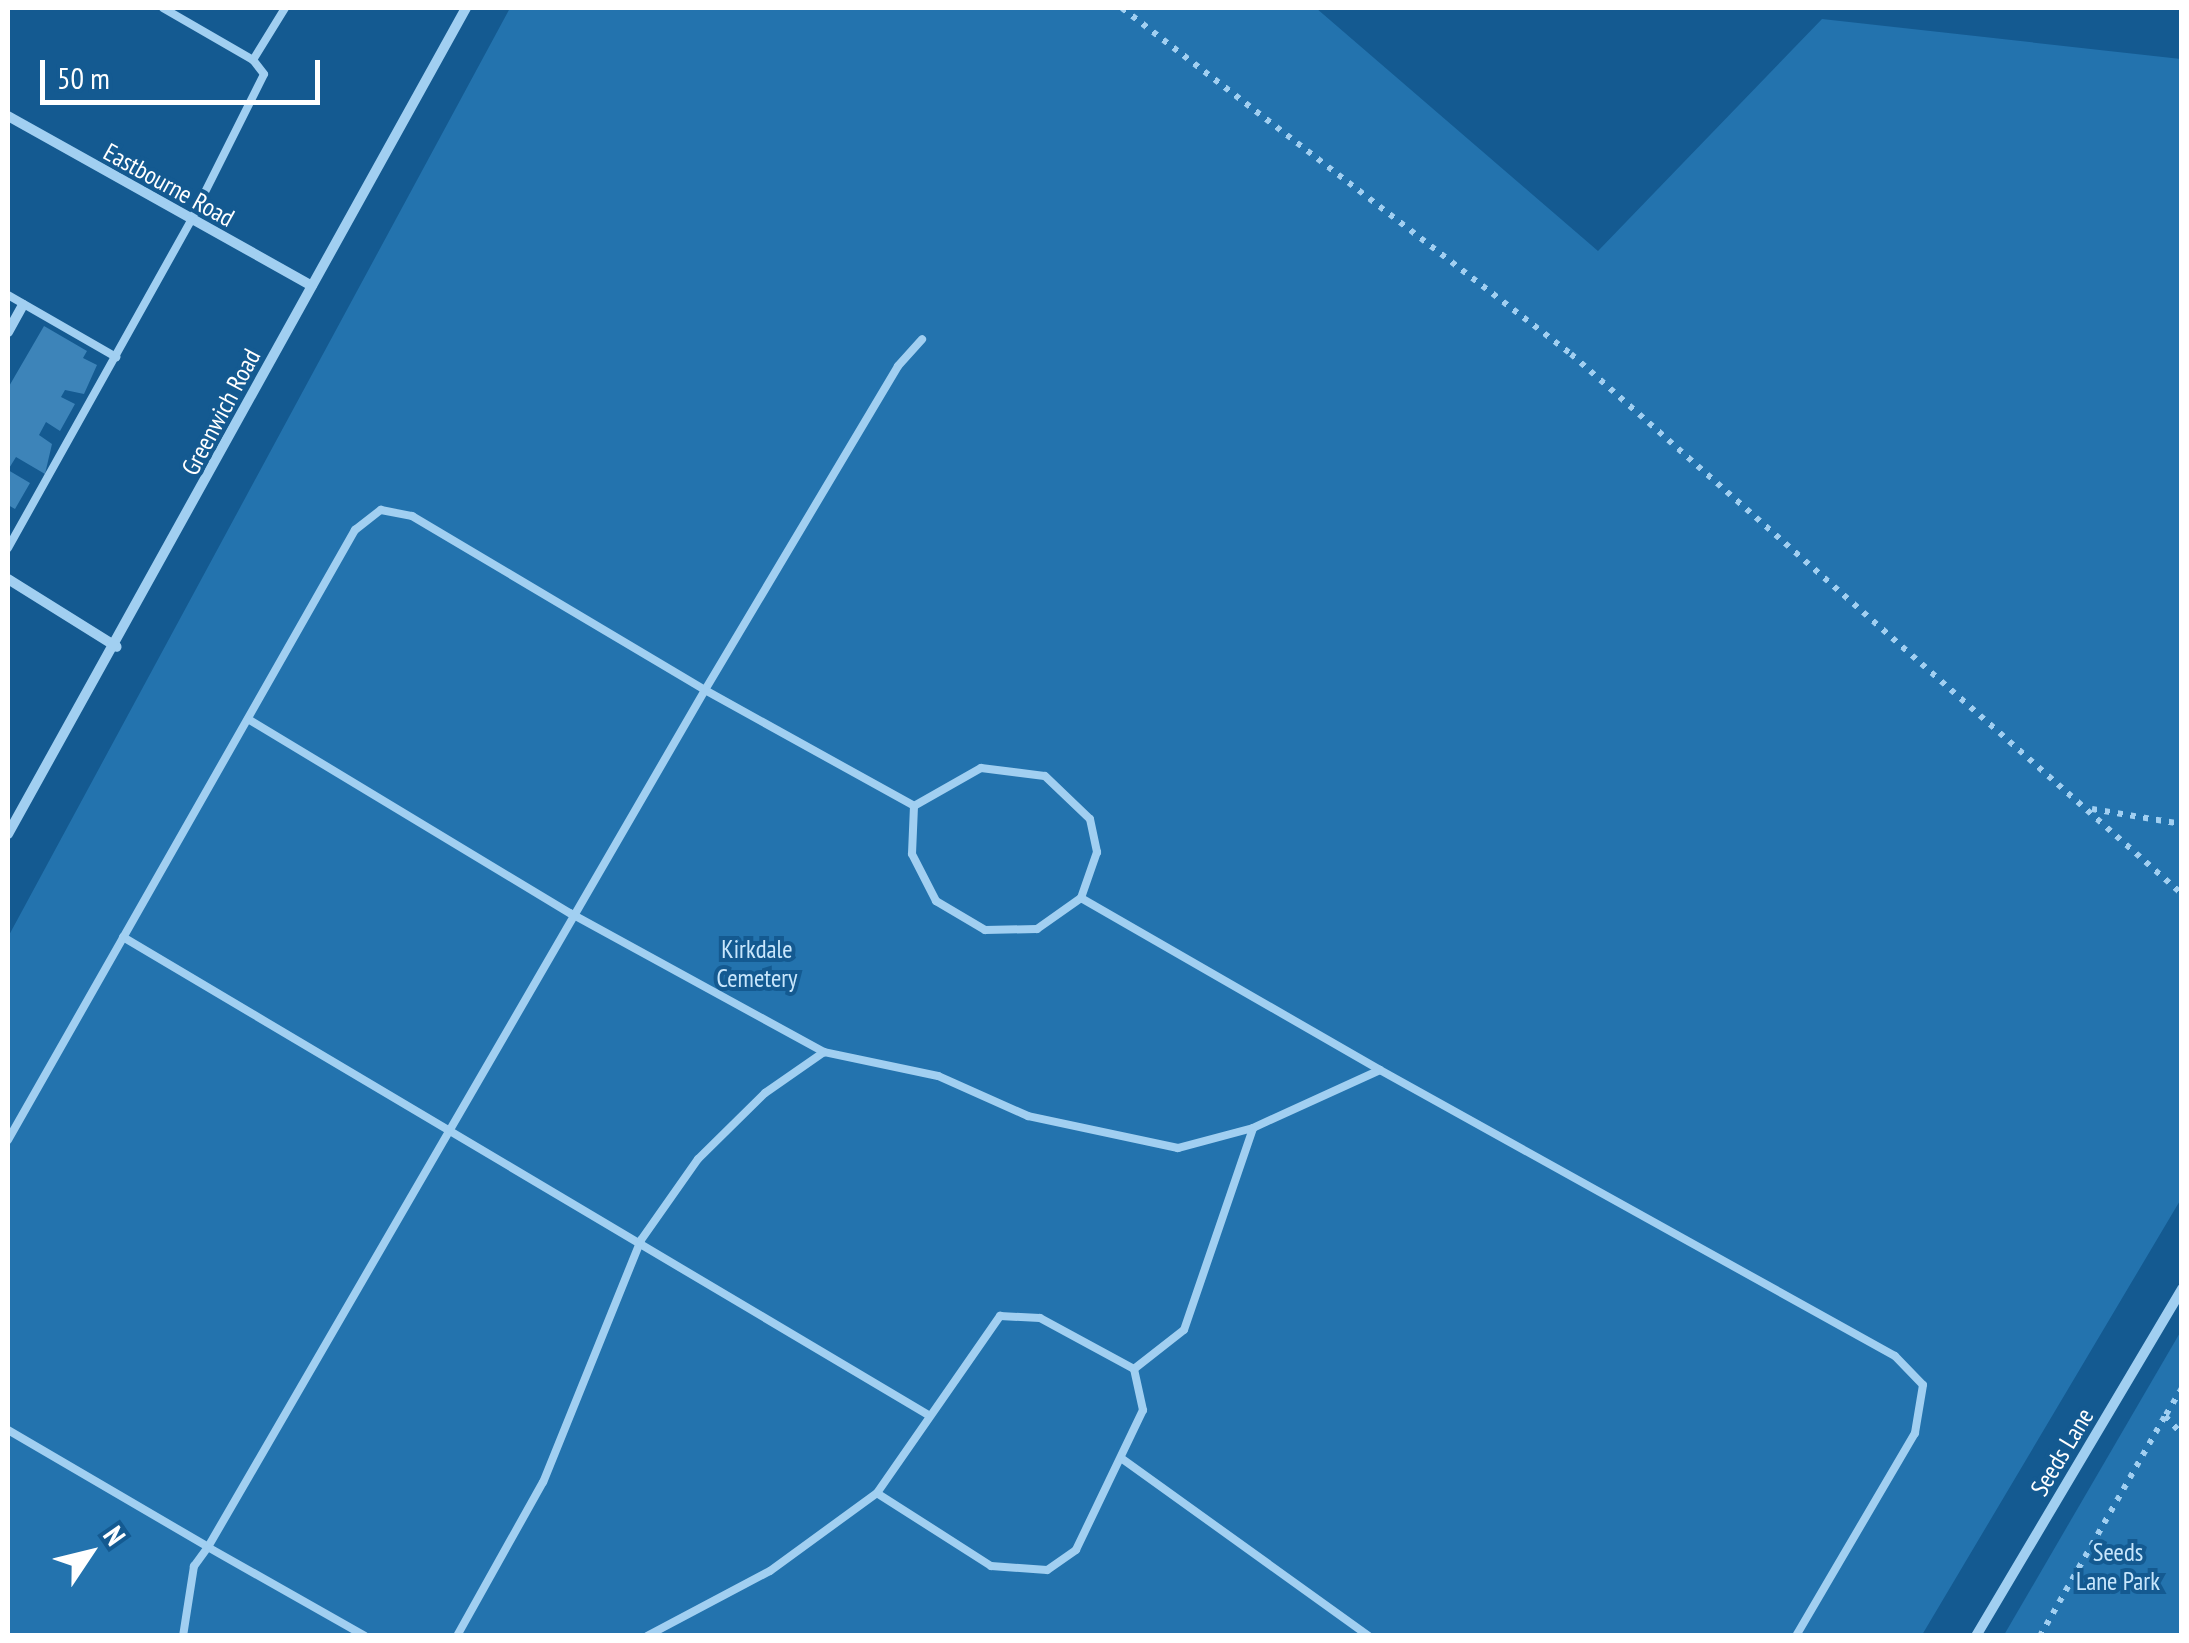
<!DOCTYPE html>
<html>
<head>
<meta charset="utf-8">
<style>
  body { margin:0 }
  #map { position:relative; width:2189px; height:1643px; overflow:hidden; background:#145a91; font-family:"PT Sans Narrow",sans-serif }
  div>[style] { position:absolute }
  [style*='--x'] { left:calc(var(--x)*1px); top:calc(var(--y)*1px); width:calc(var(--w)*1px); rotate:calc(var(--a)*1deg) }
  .green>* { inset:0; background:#2373ae }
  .building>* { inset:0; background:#3d84b9 }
  .path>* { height:6px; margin-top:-3px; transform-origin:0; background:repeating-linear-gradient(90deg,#a1cff1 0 5px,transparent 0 13px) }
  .service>* { height:8px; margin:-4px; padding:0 4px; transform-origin:4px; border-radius:4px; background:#a1cff1 }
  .minor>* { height:10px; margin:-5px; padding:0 5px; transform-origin:5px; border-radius:5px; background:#a1cff1 }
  span { translate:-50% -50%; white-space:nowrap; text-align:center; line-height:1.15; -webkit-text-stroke:8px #145a91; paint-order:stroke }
  .street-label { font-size:25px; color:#fff }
  .park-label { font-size:25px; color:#c8e6fc }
  .frame { position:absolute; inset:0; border:10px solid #fff; pointer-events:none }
  .north { position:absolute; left:40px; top:1503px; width:100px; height:100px; -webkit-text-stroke:8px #145a91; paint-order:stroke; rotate:55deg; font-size:28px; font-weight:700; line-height:40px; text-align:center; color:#fff }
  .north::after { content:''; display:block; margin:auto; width:35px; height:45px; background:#fff; clip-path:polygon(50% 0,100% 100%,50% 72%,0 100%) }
  .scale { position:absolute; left:40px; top:60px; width:280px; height:45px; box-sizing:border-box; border:5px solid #fff; border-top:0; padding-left:12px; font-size:30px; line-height:35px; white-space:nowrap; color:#fff; -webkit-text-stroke:8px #145a91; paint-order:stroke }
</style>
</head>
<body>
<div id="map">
  <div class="green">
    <i style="clip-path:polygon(510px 8px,1316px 8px,1598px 251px,1822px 19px,2181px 59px,2181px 1199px,1922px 1635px,8px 1636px,8px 937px)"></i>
    <i style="clip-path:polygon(2181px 1331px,2181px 1635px,2004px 1635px)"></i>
  </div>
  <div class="building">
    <i style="clip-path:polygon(44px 326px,87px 351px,83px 358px,97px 365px,84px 394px,65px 390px,61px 397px,75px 404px,60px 431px,46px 422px,39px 435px,52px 444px,45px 474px,16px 457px,8px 470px,30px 483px,15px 509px,8px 505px,8px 388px)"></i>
  </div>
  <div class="path">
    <i style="--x:1122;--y:8;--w:567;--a:37.62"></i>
    <i style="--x:1571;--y:354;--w:815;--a:41.47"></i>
    <i style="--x:2092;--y:809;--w:91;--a:9.5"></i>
    <i style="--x:2182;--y:1388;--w:33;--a:121"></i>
    <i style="--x:2165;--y:1416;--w:25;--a:47"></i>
    <i style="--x:2040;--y:1636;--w:253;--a:-60.4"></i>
  </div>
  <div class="service">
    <i style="--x:163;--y:8;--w:104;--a:30"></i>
    <i style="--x:8;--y:295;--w:125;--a:29.9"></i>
    <i style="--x:8;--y:548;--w:373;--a:-60.8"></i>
    <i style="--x:190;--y:222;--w:165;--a:-63.4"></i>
    <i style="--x:264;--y:74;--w:18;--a:-128"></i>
    <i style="--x:253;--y:60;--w:61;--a:-58.4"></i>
    <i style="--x:248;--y:719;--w:376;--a:31.1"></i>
    <i style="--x:570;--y:913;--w:290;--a:28.7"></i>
    <i style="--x:914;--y:806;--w:77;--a:-29.6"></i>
    <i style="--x:981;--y:768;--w:64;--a:7.1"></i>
    <i style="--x:1045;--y:776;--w:62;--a:43.7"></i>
    <i style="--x:1090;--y:819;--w:34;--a:78"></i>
    <i style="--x:1097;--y:852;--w:49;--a:109.2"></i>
    <i style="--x:123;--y:937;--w:938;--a:30.69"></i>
    <i style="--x:1380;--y:1070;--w:589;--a:29.05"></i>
    <i style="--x:1895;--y:1356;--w:40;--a:46"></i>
    <i style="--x:1923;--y:1385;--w:49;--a:99.5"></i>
    <i style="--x:1915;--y:1433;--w:235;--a:120.4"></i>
    <i style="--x:8;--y:1140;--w:702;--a:-60.37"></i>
    <i style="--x:355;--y:530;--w:33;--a:-38"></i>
    <i style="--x:381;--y:510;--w:32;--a:11"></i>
    <i style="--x:412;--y:516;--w:341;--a:30.7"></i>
    <i style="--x:705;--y:690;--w:377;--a:-59.2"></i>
    <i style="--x:898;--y:366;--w:36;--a:-48"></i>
    <i style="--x:1134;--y:1369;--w:63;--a:-38"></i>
    <i style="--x:1184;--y:1330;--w:213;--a:-71.1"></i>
    <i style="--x:8;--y:1430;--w:232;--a:30.3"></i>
    <i style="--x:208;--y:1547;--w:24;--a:126"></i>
    <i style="--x:194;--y:1566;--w:71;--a:98.9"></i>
    <i style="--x:1121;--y:1458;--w:305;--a:35.7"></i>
    <i style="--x:365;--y:1636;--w:180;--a:-150.5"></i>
    <i style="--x:208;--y:1547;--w:991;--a:-59.89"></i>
    <i style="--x:705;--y:690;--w:239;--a:29"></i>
    <i style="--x:914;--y:806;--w:48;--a:92.4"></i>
    <i style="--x:912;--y:854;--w:53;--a:62.9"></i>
    <i style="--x:936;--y:901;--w:57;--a:30.6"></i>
    <i style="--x:985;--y:930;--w:52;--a:-1.1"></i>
    <i style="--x:1037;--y:929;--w:54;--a:-35.2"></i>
    <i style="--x:1081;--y:898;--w:345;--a:29.9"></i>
    <i style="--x:1380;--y:1070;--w:140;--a:155.5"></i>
    <i style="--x:1253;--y:1128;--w:78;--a:165.1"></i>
    <i style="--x:1178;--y:1148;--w:153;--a:-168"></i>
    <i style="--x:1028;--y:1116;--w:98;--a:-156"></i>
    <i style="--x:938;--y:1076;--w:116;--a:-168.1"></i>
    <i style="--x:824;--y:1052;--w:72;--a:145.2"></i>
    <i style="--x:765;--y:1093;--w:94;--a:135.4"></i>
    <i style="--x:698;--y:1159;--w:99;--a:125.1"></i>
    <i style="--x:641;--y:1240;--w:261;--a:112"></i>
    <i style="--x:543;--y:1482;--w:176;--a:119.2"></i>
    <i style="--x:647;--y:1636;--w:139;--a:-27.9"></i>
    <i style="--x:770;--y:1571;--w:132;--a:-36.1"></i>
    <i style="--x:877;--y:1493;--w:216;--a:-55.2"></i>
    <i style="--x:1000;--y:1316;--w:40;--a:2.9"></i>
    <i style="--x:1040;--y:1318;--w:107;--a:28.5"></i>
    <i style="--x:1134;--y:1369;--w:42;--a:77.6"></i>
    <i style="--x:1143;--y:1410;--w:155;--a:115.6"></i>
    <i style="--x:1076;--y:1550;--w:35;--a:145"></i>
    <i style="--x:1047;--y:1570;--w:56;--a:-175.9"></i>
    <i style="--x:991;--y:1566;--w:135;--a:-147.4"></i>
  </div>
  <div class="minor">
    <i style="--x:8;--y:116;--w:348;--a:29.2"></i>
    <i style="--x:8;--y:332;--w:31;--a:-61"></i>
    <i style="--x:8;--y:579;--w:128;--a:32"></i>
    <i style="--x:8;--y:834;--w:944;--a:-60.99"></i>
    <i style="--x:1976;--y:1636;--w:404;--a:-59.3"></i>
  </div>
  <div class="street-label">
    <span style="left:169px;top:185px;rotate:29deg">Eastbourne Road</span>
    <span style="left:221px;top:412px;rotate:-62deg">Greenwich Road</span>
    <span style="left:2062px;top:1452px;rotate:-59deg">Seeds Lane</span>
  </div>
  <div class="park-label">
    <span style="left:757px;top:964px">Kirkdale<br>Cemetery</span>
    <span style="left:2118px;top:1567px">Seeds<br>Lane Park</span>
  </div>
  <div class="frame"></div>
  <div class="north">N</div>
  <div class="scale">50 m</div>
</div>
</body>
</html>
